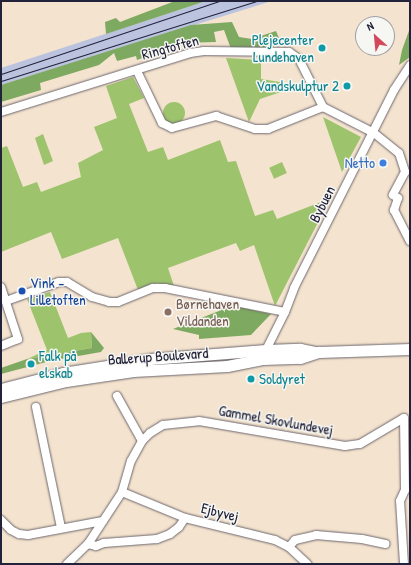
<!DOCTYPE html>
<html>
<head>
<meta charset="utf-8">
<style>
  body { margin:0 }
  #map { position:relative; width:411px; height:565px; overflow:hidden; background:#f4e3ce; font-family:"Patrick Hand",sans-serif }
  div>[style] { position:absolute }
  [style*='--x'] { left:calc(var(--x)*1px); top:calc(var(--y)*1px); width:calc(var(--w)*1px); rotate:calc(var(--a)*1deg) }
  .industrial>* { inset:0; background:#bbc3de }
  .green>* { inset:0; background:#9ec36d; transform-origin:0 0 }
  .round { border-radius:50% }
  .forest>* { inset:0; background:#7ea960 }
  .roads { filter:drop-shadow(0 0 1px #6c666e) drop-shadow(0 0 1px #6c666e) }
  .street>* { height:8px; margin:-4px; padding:0 4px; transform-origin:4px; border-radius:4px; background:#fff }
  .secondary>* { height:11px; margin:-5.5px; padding:0 5.5px; transform-origin:5.5px; border-radius:5.5px; background:#fff }
  .tram>* { height:1px; margin:-0.5px; padding:0 0.5px; transform-origin:0.5px; border-radius:0.5px; background:#22223b }
  .dots>* { width:11px; height:11px; translate:-50% -50%; box-sizing:border-box; border:2px solid #f6f6f2; border-radius:50% }
  span { translate:-50% -50%; white-space:nowrap; text-align:center; line-height:1.15; -webkit-text-stroke:3px #f6f6f2; paint-order:stroke }
  .culture-label { font-size:15px; color:#0d838f }
  .right { translate:-100% -50%; text-align:right }
  .left { translate:0 -50%; text-align:left }
  .street-label { font-size:15px; color:#22223b }
  .shop-label { font-size:15px; color:#366cbe }
  .transit-label { font-size:15px; color:#164399 }
  .education-label { font-size:15px; color:#785e54 }
  .frame { position:absolute; inset:0; border:2px solid #22223b; pointer-events:none }
  .north { position:absolute; left:355px; top:16px; width:40px; height:40px; box-sizing:border-box; background:#f6f6f2; border:1px solid #a1a1a9; border-radius:50%; rotate:333deg; font-size:11px; font-weight:700; line-height:16px; text-align:center; color:#22223b }
  .north::after { content:''; display:block; margin:auto; width:14px; height:18px; background:#d1495b; clip-path:polygon(50% 0,100% 100%,50% 72%,0 100%) }
</style>
</head>
<body>
<div id="map">
  <div class="industrial">
    <i style="clip-path:polygon(206px 1px,272px 1px,1px 85px,1px 68px)"></i>
  </div>
  <div class="green">
    <i style="clip-path:polygon(226px 58px,261px 60px,261px 79px,280px 82px,284px 91px,260px 99px,249px 122px)"></i>
    <i style="clip-path:polygon(133px 77px,144px 98px,129px 104px,148px 152px,163px 147px,168px 160px,220px 140px,228px 162px,236px 161px,255px 216px,273px 210px,277px 219px,321px 202px,328px 203px,275px 306px,254px 245px,240px 251px,236px 243px,168px 268px,174px 286px,157px 283px,138px 290px,118px 238px,62px 259px,51px 232px,1px 252px,1px 148px,7px 146px,23px 187px,37px 182px,41px 192px,81px 177px,78px 163px,103px 150px,94px 127px,117px 118px,106px 86px)"></i>
    <i class="round" style="left:163px;top:102px;width:22px;height:22px"></i>
    <i style="clip-path:polygon(323px 117px,361px 137px,342px 172px)"></i>
    <i style="clip-path:polygon(43px 134px,53px 161px,44px 165px,35px 138px)"></i>
    <i style="left:282px;top:162px;width:12px;height:14px;rotate:66deg"></i>
    <i style="clip-path:polygon(50px 292px,68px 338px,81px 333px,91px 332px,92px 348px,27px 359px,47px 350px,27px 299px)"></i>
  </div>
  <div class="forest">
    <i style="clip-path:polygon(175px 1px,206px 1px,106px 34px,105px 22px,116px 18px,120px 22px)"></i>
    <i style="clip-path:polygon(232px 22px,239px 37px,252px 39px,276px 31px,281px 43px,265px 50px,231px 49px,224px 30px,214px 32px,216px 42px,183px 43px,137px 60px,136px 56px,117px 61px,114px 53px,99px 65px,40px 83px,41px 90px,1px 102px,1px 85px,191px 25px)"></i>
    <i style="clip-path:polygon(410px 28px,410px 57px,399px 65px,402px 50px)"></i>
    <i style="clip-path:polygon(221px 303px,271px 314px,251px 335px,199px 339px,199px 335px,173px 329px,219px 311px)"></i>
    <i style="clip-path:polygon(91px 332px,104px 348px,101px 352px,50px 361px,1px 374px,1px 368px,27px 359px,92px 348px)"></i>
  </div>
  <div class="roads">
    <div class="street">
      <i style="--x:137;--y:71;--w:58;--a:64.3"></i>
      <i style="--x:162;--y:123;--w:11;--a:27"></i>
      <i style="--x:172;--y:128;--w:46;--a:-15.3"></i>
      <i style="--x:216;--y:116;--w:41;--a:18.4"></i>
      <i style="--x:255;--y:129;--w:13;--a:0"></i>
      <i style="--x:268;--y:129;--w:59;--a:-21.8"></i>
      <i style="--x:1;--y:112;--w:198;--a:-17.3"></i>
      <i style="--x:190;--y:53;--w:14;--a:-8"></i>
      <i style="--x:204;--y:51;--w:85;--a:0.7"></i>
      <i style="--x:289;--y:52;--w:12;--a:35"></i>
      <i style="--x:299;--y:59;--w:54;--a:63.4"></i>
      <i style="--x:323;--y:107;--w:57;--a:27"></i>
      <i style="--x:374;--y:133;--w:32;--a:39"></i>
      <i style="--x:399;--y:153;--w:20;--a:72"></i>
      <i style="--x:405;--y:172;--w:26;--a:118"></i>
      <i style="--x:393;--y:195;--w:6;--a:31"></i>
      <i style="--x:398;--y:198;--w:13;--a:108"></i>
      <i style="--x:394;--y:210;--w:35;--a:63"></i>
      <i style="--x:1;--y:287;--w:55;--a:71.9"></i>
      <i style="--x:18;--y:339;--w:18;--a:158"></i>
      <i style="--x:6;--y:301;--w:56;--a:-19.7"></i>
      <i style="--x:59;--y:282;--w:8;--a:0"></i>
      <i style="--x:67;--y:282;--w:29;--a:31"></i>
      <i style="--x:92;--y:297;--w:18;--a:16"></i>
      <i style="--x:109;--y:302;--w:9;--a:0"></i>
      <i style="--x:118;--y:302;--w:38;--a:-22"></i>
      <i style="--x:153;--y:288;--w:12;--a:0"></i>
      <i style="--x:165;--y:288;--w:122;--a:11.3"></i>
      <i style="--x:266;--y:353;--w:3;--a:-90"></i>
      <i style="--x:266;--y:350;--w:42;--a:-63.4"></i>
      <i style="--x:285;--y:312;--w:26;--a:-69"></i>
      <i style="--x:294;--y:288;--w:222;--a:-63.2"></i>
      <i style="--x:394;--y:90;--w:30;--a:-57"></i>
      <i style="--x:117;--y:396;--w:51;--a:60.9"></i>
      <i style="--x:36;--y:407;--w:124;--a:78.3"></i>
      <i style="--x:122;--y:492;--w:68;--a:22.4"></i>
      <i style="--x:185;--y:518;--w:93;--a:13.7"></i>
      <i style="--x:275;--y:540;--w:16;--a:27"></i>
      <i style="--x:289;--y:547;--w:25;--a:43"></i>
      <i style="--x:1;--y:520;--w:14;--a:45"></i>
      <i style="--x:11;--y:530;--w:9;--a:27"></i>
      <i style="--x:19;--y:534;--w:9;--a:6"></i>
      <i style="--x:28;--y:535;--w:76;--a:-10.6"></i>
      <i style="--x:88;--y:544;--w:8;--a:14"></i>
      <i style="--x:96;--y:546;--w:9;--a:-21"></i>
      <i style="--x:104;--y:543;--w:53;--a:-4.3"></i>
      <i style="--x:157;--y:539;--w:14;--a:-21"></i>
      <i style="--x:170;--y:534;--w:11;--a:-38"></i>
      <i style="--x:179;--y:527;--w:11;--a:-56"></i>
      <i style="--x:289;--y:547;--w:9;--a:-49"></i>
      <i style="--x:295;--y:540;--w:22;--a:-13"></i>
      <i style="--x:316;--y:535;--w:46;--a:5"></i>
      <i style="--x:362;--y:539;--w:24;--a:12"></i>
      <i style="--x:67;--y:564;--w:29;--a:-44"></i>
      <i style="--x:88;--y:544;--w:62;--a:-56.8"></i>
      <i style="--x:122;--y:492;--w:32;--a:-74"></i>
      <i style="--x:131;--y:461;--w:23;--a:-61"></i>
      <i style="--x:142;--y:441;--w:11;--a:-45"></i>
      <i style="--x:150;--y:433;--w:15;--a:-32"></i>
      <i style="--x:163;--y:425;--w:36;--a:-6"></i>
      <i style="--x:199;--y:421;--w:148;--a:9.7"></i>
      <i style="--x:345;--y:446;--w:15;--a:-8"></i>
      <i style="--x:360;--y:444;--w:51;--a:-30.6"></i>
      <i style="--x:404;--y:564;--w:63;--a:-93.6"></i>
      <i style="--x:400;--y:501;--w:12;--a:-66"></i>
      <i style="--x:405;--y:490;--w:72;--a:-90.8"></i>
    </div>
    <div class="secondary">
      <i style="--x:1;--y:389;--w:64;--a:-14.5"></i>
      <i style="--x:63;--y:373;--w:88;--a:-9.1"></i>
      <i style="--x:150;--y:359;--w:116;--a:-4.4"></i>
      <i style="--x:266;--y:350;--w:34;--a:-2"></i>
      <i style="--x:300;--y:349;--w:16;--a:11"></i>
      <i style="--x:1;--y:397;--w:67;--a:-13.8"></i>
      <i style="--x:66;--y:381;--w:68;--a:-8.5"></i>
      <i style="--x:133;--y:371;--w:94;--a:-3"></i>
      <i style="--x:227;--y:366;--w:37;--a:-11"></i>
      <i style="--x:263;--y:359;--w:37;--a:-2"></i>
      <i style="--x:300;--y:358;--w:20;--a:-18"></i>
      <i style="--x:319;--y:352;--w:91;--a:-1.9"></i>
    </div>
  </div>
  <div class="tram">
    <i style="--x:1;--y:74;--w:230;--a:-18.5"></i>
    <i style="--x:1;--y:81;--w:267;--a:-17.4"></i>
  </div>
  <div class="dots">
    <i style="left:322px;top:48px;background:#0f9aa8"></i>
    <i style="left:347px;top:86px;background:#0f9aa8"></i>
    <i style="left:383px;top:163px;background:#3f7fe0"></i>
    <i style="left:22px;top:291px;background:#1a4fb4"></i>
    <i style="left:168px;top:312px;background:#8d6e63"></i>
    <i style="left:31px;top:364px;background:#0f9aa8"></i>
    <i style="left:251px;top:379px;background:#0f9aa8"></i>
  </div>
  <div class="culture-label">
    <span class="right" style="left:314px;top:48px">Plejecenter<br>Lundehaven</span>
    <span class="right" style="left:339px;top:86px">Vandskulptur 2</span>
    <span class="left" style="left:39px;top:364px">Falk på<br>elskab</span>
    <span class="left" style="left:259px;top:379px">Soldyret</span>
  </div>
  <div class="street-label">
    <span style="left:170px;top:47px;rotate:-15deg">Ringtoften</span>
    <span style="left:322px;top:204px;rotate:-63deg">Bybuen</span>
    <span style="left:158px;top:356px;rotate:-4deg">Ballerup Boulevard</span>
    <span style="left:276px;top:420px;rotate:10deg">Gammel Skovlundevej</span>
    <span style="left:220px;top:512px;rotate:14deg">Ejbyvej</span>
  </div>
  <div class="shop-label">
    <span class="right" style="left:375px;top:163px">Netto</span>
  </div>
  <div class="transit-label">
    <span class="left" style="left:30px;top:291px">Vink -<br>Lilletoften</span>
  </div>
  <div class="education-label">
    <span class="left" style="left:176px;top:312px">Børnehaven<br>Vildanden</span>
  </div>
  <div class="frame"></div>
  <div class="north">N</div>
</div>
</body>
</html>
